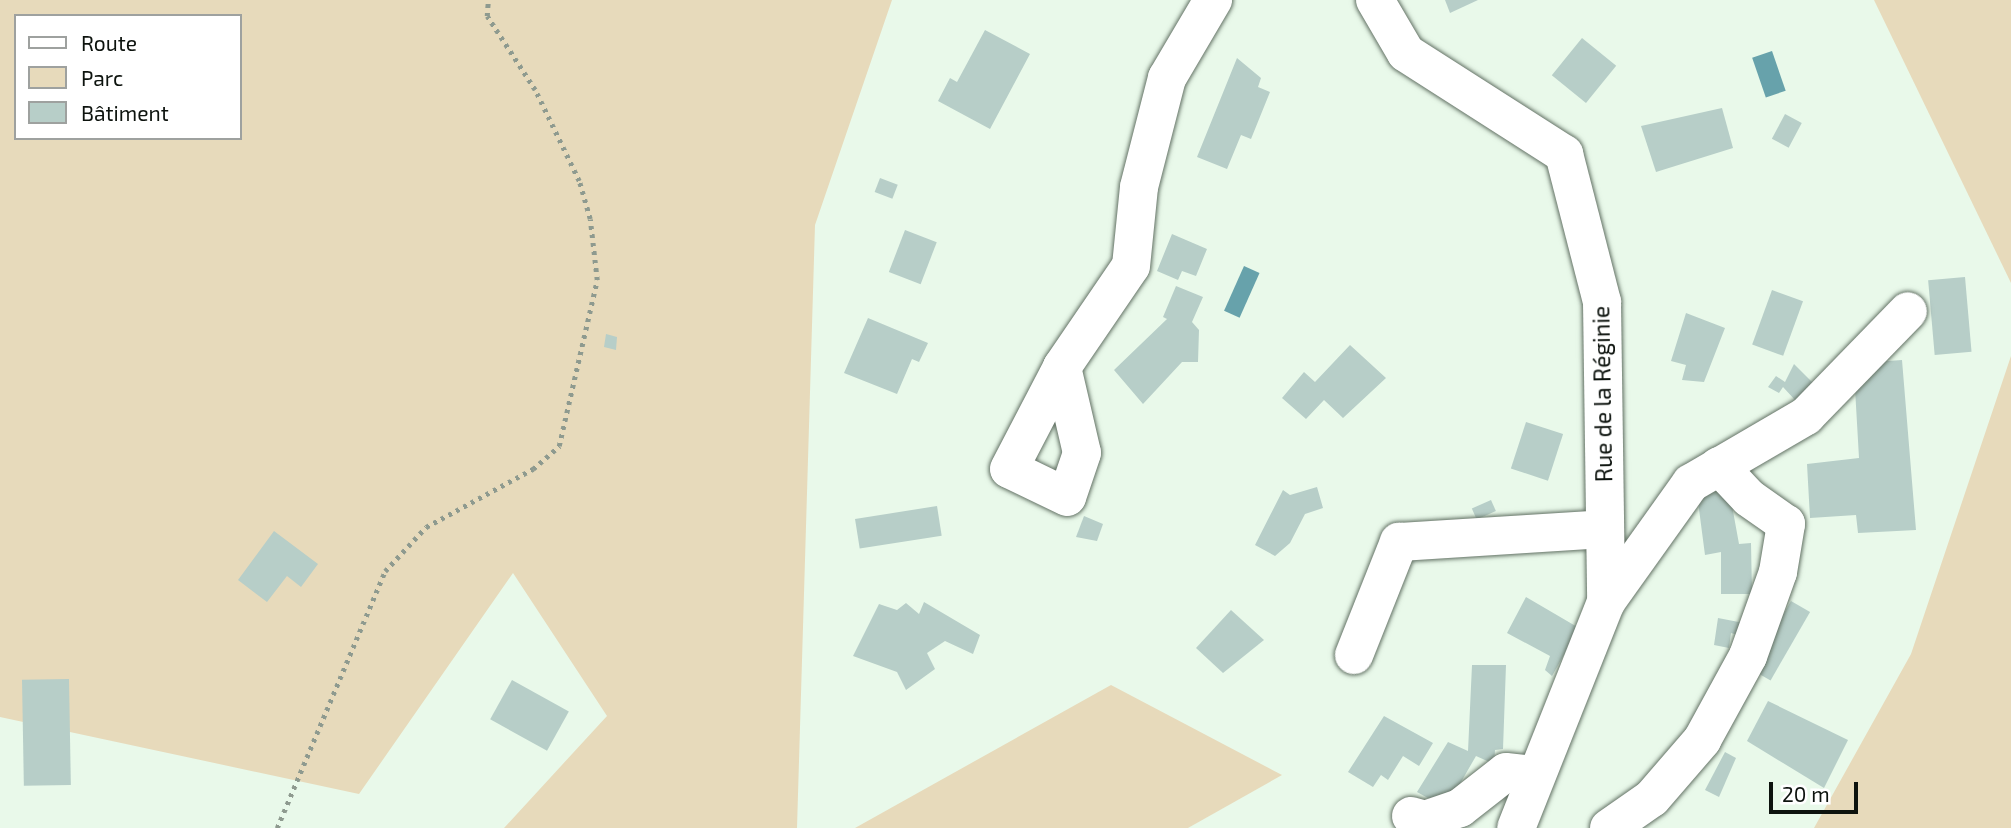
<!DOCTYPE html>
<html>
<head>
<meta charset="utf-8">
<style>
  body { margin:0 }
  #map { position:relative; width:2011px; height:828px; overflow:hidden; background:#e9f9ea; font-family:"Exo 2",sans-serif }
  div>[style] { position:absolute }
  [style*='--x'] { left:calc(var(--x)*1px); top:calc(var(--y)*1px); width:calc(var(--w)*1px); rotate:calc(var(--a)*1deg) }
  .green>* { inset:0; background:#e7dabb }
  .water>* { inset:0; background:#67a2ab; transform-origin:0 0 }
  .building>* { inset:0; background:#b7cec8; transform-origin:0 0 }
  .path>* { height:4.5px; margin-top:-2.25px; transform-origin:0; background:repeating-linear-gradient(90deg,#8e9a8f 0 3.5px,transparent 0 8.5px) }
  .roads { filter:drop-shadow(0 0 2px #637265) drop-shadow(0 0 2px #637265) }
  .minor>* { height:38px; margin:-19px; padding:0 19px; transform-origin:19px; border-radius:19px; background:#fff }
  span { translate:-50% -50%; white-space:nowrap; text-align:center; line-height:1.15; -webkit-text-stroke:7px #fff; paint-order:stroke }
  .street-label { font-size:23px; color:#0d130e }
  .legend { position:absolute; left:14px; top:14px; width:228px; height:126px; box-sizing:border-box; background:#fff; border:2px solid #9ea19f; margin:0; padding:9px 12px; list-style:none; font-size:21px; color:#0d130e }
  .legend li { display:flex; align-items:center; gap:14px; height:35px }
  .legend b { width:35px; border:2px solid #9ea19f }
  .scale { position:absolute; left:1769px; top:782px; width:89px; height:32px; box-sizing:border-box; border:4px solid #0d130e; border-top:0; padding-left:9px; font-size:21px; line-height:24px; white-space:nowrap; color:#0d130e; -webkit-text-stroke:5px #fff; paint-order:stroke }
</style>
</head>
<body>
<div id="map">
  <div class="green">
    <i style="clip-path:polygon(evenodd,0 0,892px 0,815px 225px,797px 828px,504px 828px,607px 716px,513px 573px,359px 794px,0 717px,0 0,16px 16px,240px 16px,240px 138px,16px 138px,16px 16px)"></i>
    <i style="clip-path:polygon(1874px 0,2011px 0,2011px 283px)"></i>
    <i style="clip-path:polygon(2011px 356px,2011px 828px,1814px 828px,1911px 654px)"></i>
    <i style="clip-path:polygon(1111px 685px,1282px 775px,1188px 828px,855px 828px)"></i>
  </div>
  <div class="water">
    <i style="left:1772px;top:51px;width:42px;height:21px;rotate:71deg"></i>
    <i style="left:1244px;top:266px;width:17px;height:49px;rotate:24deg"></i>
  </div>
  <div class="building">
    <i style="clip-path:polygon(1445px 0,1478px 0,1450px 13px)"></i>
    <i style="clip-path:polygon(985px 30px,1030px 54px,990px 129px,938px 101px,950px 78px,957px 82px)"></i>
    <i style="left:1582px;top:38px;width:44px;height:48px;rotate:39deg"></i>
    <i style="clip-path:polygon(1237px 58px,1261px 78px,1258px 87px,1270px 92px,1251px 139px,1241px 135px,1227px 169px,1197px 157px)"></i>
    <i style="clip-path:polygon(1722px 108px,1733px 148px,1656px 172px,1641px 126px)"></i>
    <i style="left:1785px;top:114px;width:19px;height:28px;rotate:28deg"></i>
    <i style="left:880px;top:178px;width:19px;height:15px;rotate:21deg"></i>
    <i style="left:905px;top:230px;width:34px;height:45px;rotate:21deg"></i>
    <i style="clip-path:polygon(1172px 234px,1207px 249px,1196px 276px,1182px 271px,1178px 280px,1157px 271px)"></i>
    <i style="left:1965px;top:277px;width:75px;height:37px;rotate:85deg"></i>
    <i style="clip-path:polygon(1176px 286px,1203px 297px,1192px 322px,1199px 330px,1198px 362px,1182px 362px,1143px 404px,1114px 370px,1167px 319px,1163px 317px)"></i>
    <i style="left:1772px;top:290px;width:33px;height:58px;rotate:20deg"></i>
    <i style="clip-path:polygon(1686px 313px,1725px 328px,1704px 382px,1682px 380px,1686px 365px,1671px 361px)"></i>
    <i style="clip-path:polygon(868px 318px,928px 343px,919px 362px,912px 359px,897px 394px,844px 373px)"></i>
    <i style="clip-path:polygon(606px 334px,617px 337px,616px 350px,604px 347px)"></i>
    <i style="clip-path:polygon(1350px 345px,1386px 378px,1343px 418px,1324px 400px,1306px 419px,1282px 398px,1304px 372px,1315px 382px)"></i>
    <i style="clip-path:polygon(1902px 360px,1916px 530px,1858px 533px,1856px 515px,1810px 518px,1807px 464px,1859px 458px,1854px 371px,1861px 363px)"></i>
    <i style="clip-path:polygon(1794px 364px,1816px 386px,1795px 400px,1783px 387px,1779px 393px,1768px 387px,1776px 376px,1785px 382px)"></i>
    <i style="left:1526px;top:422px;width:39px;height:49px;rotate:18deg"></i>
    <i style="clip-path:polygon(1317px 487px,1323px 508px,1305px 514px,1290px 543px,1275px 556px,1255px 545px,1283px 490px,1290px 495px)"></i>
    <i style="clip-path:polygon(1729px 489px,1739px 544px,1751px 543px,1752px 594px,1721px 594px,1721px 552px,1705px 555px,1697px 494px)"></i>
    <i style="left:1491px;top:500px;width:12px;height:21px;rotate:66deg"></i>
    <i style="left:937px;top:506px;width:30px;height:83px;rotate:81deg"></i>
    <i style="clip-path:polygon(1084px 516px,1103px 524px,1097px 541px,1076px 537px)"></i>
    <i style="clip-path:polygon(274px 531px,318px 564px,301px 587px,287px 576px,267px 602px,238px 580px)"></i>
    <i style="clip-path:polygon(1526px 597px,1579px 628px,1552px 676px,1545px 670px,1550px 656px,1507px 633px)"></i>
    <i style="left:1791px;top:601px;width:22px;height:79px;rotate:30deg"></i>
    <i style="clip-path:polygon(924px 602px,980px 635px,973px 654px,945px 641px,927px 653px,935px 669px,906px 690px,897px 672px,853px 656px,879px 604px,897px 610px,906px 603px,919px 614px)"></i>
    <i style="clip-path:polygon(1231px 610px,1264px 640px,1223px 673px,1196px 648px)"></i>
    <i style="clip-path:polygon(1718px 618px,1749px 624px,1747px 638px,1731px 633px,1729px 648px,1714px 645px)"></i>
    <i style="clip-path:polygon(1472px 665px,1506px 665px,1503px 749px,1495px 750px,1494px 764px,1476px 756px,1446px 808px,1417px 792px,1448px 742px,1468px 751px)"></i>
    <i style="left:69px;top:679px;width:106px;height:47px;rotate:89deg"></i>
    <i style="left:512px;top:680px;width:65px;height:45px;rotate:29deg"></i>
    <i style="clip-path:polygon(1768px 701px,1848px 740px,1824px 788px,1747px 741px)"></i>
    <i style="clip-path:polygon(1384px 716px,1433px 743px,1419px 766px,1403px 756px,1388px 780px,1381px 775px,1373px 787px,1348px 772px)"></i>
    <i style="clip-path:polygon(1725px 752px,1736px 758px,1719px 797px,1705px 790px)"></i>
  </div>
  <div class="path">
    <i style="--x:277;--y:828;--w:279;--a:-67.2"></i>
    <i style="--x:385;--y:571;--w:60;--a:-47"></i>
    <i style="--x:426;--y:527;--w:122;--a:-28.5"></i>
    <i style="--x:533;--y:469;--w:35;--a:-41"></i>
    <i style="--x:559;--y:446;--w:170;--a:-77.1"></i>
    <i style="--x:597;--y:280;--w:61;--a:-96.5"></i>
    <i style="--x:590;--y:219;--w:40;--a:-106"></i>
    <i style="--x:579;--y:181;--w:101;--a:-115.8"></i>
    <i style="--x:535;--y:90;--w:88;--a:-123"></i>
    <i style="--x:487;--y:16;--w:16;--a:-86"></i>
  </div>
  <div class="roads">
    <div class="minor">
      <i style="--x:1375;--y:0;--w:61;--a:59.7"></i>
      <i style="--x:1406;--y:53;--w:188;--a:32.6"></i>
      <i style="--x:1564;--y:154;--w:153;--a:75.6"></i>
      <i style="--x:1602;--y:302;--w:300;--a:89.2"></i>
      <i style="--x:1606;--y:602;--w:243;--a:111.7"></i>
      <i style="--x:1062;--y:367;--w:88;--a:76.9"></i>
      <i style="--x:1082;--y:453;--w:46;--a:108.8"></i>
      <i style="--x:1067;--y:497;--w:64;--a:-154.2"></i>
      <i style="--x:1009;--y:469;--w:115;--a:-62.5"></i>
      <i style="--x:1062;--y:367;--w:122;--a:-55.7"></i>
      <i style="--x:1131;--y:266;--w:79;--a:-84.2"></i>
      <i style="--x:1139;--y:187;--w:113;--a:-75.6"></i>
      <i style="--x:1167;--y:78;--w:91;--a:-59.5"></i>
      <i style="--x:1606;--y:602;--w:146;--a:-54.5"></i>
      <i style="--x:1691;--y:483;--w:133;--a:-30.2"></i>
      <i style="--x:1806;--y:416;--w:146;--a:-45.8"></i>
      <i style="--x:1354;--y:655;--w:122;--a:-68.3"></i>
      <i style="--x:1399;--y:542;--w:206;--a:-3.6"></i>
      <i style="--x:1411;--y:816;--w:15;--a:16"></i>
      <i style="--x:1425;--y:820;--w:37;--a:-19"></i>
      <i style="--x:1460;--y:808;--w:58;--a:-38"></i>
      <i style="--x:1506;--y:772;--w:27;--a:6"></i>
      <i style="--x:1609;--y:828;--w:52;--a:-34.9"></i>
      <i style="--x:1652;--y:798;--w:77;--a:-49.2"></i>
      <i style="--x:1702;--y:740;--w:96;--a:-61.3"></i>
      <i style="--x:1748;--y:656;--w:89;--a:-70.3"></i>
      <i style="--x:1778;--y:572;--w:49;--a:-80.5"></i>
      <i style="--x:1786;--y:524;--w:45;--a:-144.9"></i>
      <i style="--x:1749;--y:498;--w:44;--a:-133.2"></i>
    </div>
  </div>
  <div class="street-label">
    <span style="left:1602px;top:394px;rotate:-91deg">Rue de la Réginie</span>
  </div>
  <ul class="legend">
  <li><b style="height:9px;background:#fff"></b>Route</li>
  <li><b style="height:19px;background:#e7dabb"></b>Parc</li>
  <li><b style="height:19px;background:#b7cec8"></b>Bâtiment</li>
  </ul>
  <div class="scale">20 m</div>
</div>
</body>
</html>
